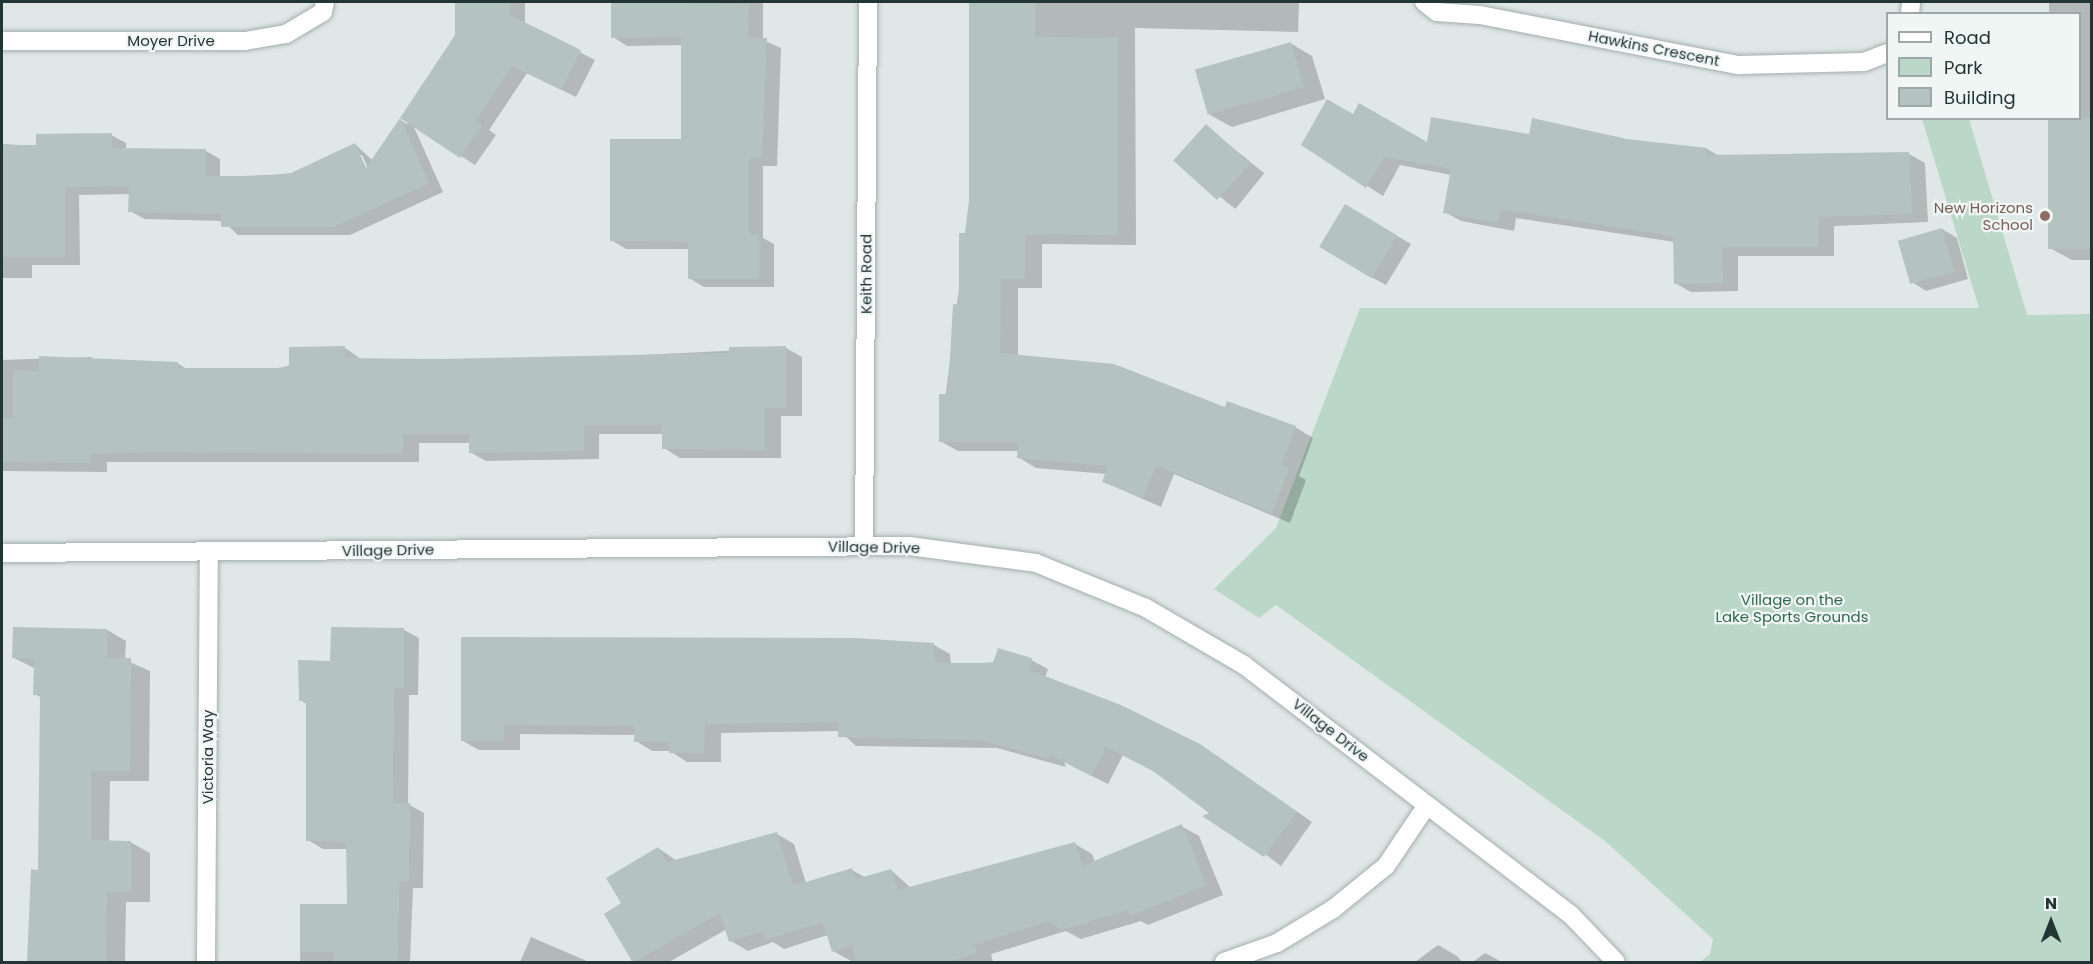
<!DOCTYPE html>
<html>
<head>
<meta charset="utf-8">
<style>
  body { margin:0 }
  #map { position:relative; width:2093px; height:964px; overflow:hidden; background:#dfe8e6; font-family:Poppins,sans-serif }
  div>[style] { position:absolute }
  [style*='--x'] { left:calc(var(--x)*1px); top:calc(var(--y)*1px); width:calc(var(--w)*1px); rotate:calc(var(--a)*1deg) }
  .green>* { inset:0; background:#bad7c8 }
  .shadow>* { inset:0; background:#0003; transform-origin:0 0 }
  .building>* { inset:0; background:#b5c3c0; transform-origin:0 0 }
  .roads { filter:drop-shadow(0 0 2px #a3afad) drop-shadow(0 0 2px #a3afad) }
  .minor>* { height:18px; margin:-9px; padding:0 9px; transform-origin:9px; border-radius:9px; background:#fff }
  .dots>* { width:16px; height:16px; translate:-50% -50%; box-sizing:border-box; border:3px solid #eff6f4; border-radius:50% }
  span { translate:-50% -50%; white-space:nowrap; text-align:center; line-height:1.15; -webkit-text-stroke:4.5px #eff6f4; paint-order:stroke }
  .street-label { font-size:15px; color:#223635 }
  .education-label { font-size:15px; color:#785e54 }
  .right { translate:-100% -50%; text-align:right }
  .park-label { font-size:15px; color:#316852 }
  .frame { position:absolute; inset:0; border:3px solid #223635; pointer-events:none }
  .legend { position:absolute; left:1886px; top:12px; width:195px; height:108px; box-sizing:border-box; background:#eff6f4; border:2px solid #9da9a8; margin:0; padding:8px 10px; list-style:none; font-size:18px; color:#223635 }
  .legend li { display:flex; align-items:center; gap:12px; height:30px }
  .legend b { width:30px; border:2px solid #9da9a8 }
  .north { position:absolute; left:2021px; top:892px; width:60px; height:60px; -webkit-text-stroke:4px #eff6f4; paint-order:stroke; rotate:0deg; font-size:16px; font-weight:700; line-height:24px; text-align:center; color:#223635 }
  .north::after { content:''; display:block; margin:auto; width:21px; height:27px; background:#223635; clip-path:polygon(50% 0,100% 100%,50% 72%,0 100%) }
</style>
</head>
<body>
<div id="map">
  <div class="green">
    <i style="clip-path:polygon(1922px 119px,1969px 119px,2027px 315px,2091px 314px,2091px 962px,1700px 962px,1710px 954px,1713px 939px,1605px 841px,1276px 605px,1259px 618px,1214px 589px,1276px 528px,1360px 308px,1979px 308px)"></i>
  </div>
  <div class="shadow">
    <i style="clip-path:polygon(evenodd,456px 2px,525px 2px,525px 24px,595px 60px,576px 97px,527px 73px,489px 130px,496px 135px,475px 165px,413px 125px,443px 192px,350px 235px,238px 235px,223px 221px,145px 219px,130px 211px,130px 194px,79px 195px,80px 265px,32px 265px,32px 278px,2px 278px,2px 144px,37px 146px,111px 135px,126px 143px,126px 149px,206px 151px,220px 159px,220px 177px,291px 174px,355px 144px,373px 161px,400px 120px,407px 124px,456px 36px,456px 2px,359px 155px,362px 155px,371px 174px,368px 175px,359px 155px)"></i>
    <i style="clip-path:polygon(613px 2px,763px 2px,763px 40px,781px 48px,777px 166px,763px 166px,763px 238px,774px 244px,774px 287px,704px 287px,689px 278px,689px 249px,626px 249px,611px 240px,682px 140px,682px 45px,627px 46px,613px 37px)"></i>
    <i style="clip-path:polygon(971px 2px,1299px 2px,1298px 32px,1135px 28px,1136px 245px,1042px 244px,1042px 288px,1018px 288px,1018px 356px,1295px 427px,1313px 438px,1299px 476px,1306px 480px,1290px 523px,1174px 474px,1161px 507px,1104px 482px,1107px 474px,1036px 468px,1018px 457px,1019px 451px,958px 451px,940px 441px,970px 200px)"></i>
    <i style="clip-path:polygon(2049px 2px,2092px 2px,2092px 260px,2072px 260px,2050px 248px,2080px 118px,2080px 14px,2049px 14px)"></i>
    <i style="clip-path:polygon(1290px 43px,1312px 56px,1325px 99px,1232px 127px,1210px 115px)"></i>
    <i style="clip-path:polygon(1354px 116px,1428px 144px,1530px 136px,1627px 140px,1707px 149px,1719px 156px,1909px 154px,1925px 163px,1928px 222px,1834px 226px,1834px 256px,1738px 256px,1738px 291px,1691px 292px,1675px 283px,1675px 242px,1516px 218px,1514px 231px,1461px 221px,1445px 212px,1451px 175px,1400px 165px,1383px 196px,1303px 145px)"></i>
    <i style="left:1206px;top:126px;width:75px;height:46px;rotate:39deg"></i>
    <i style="clip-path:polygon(1346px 206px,1411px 244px,1386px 285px,1371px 277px)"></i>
    <i style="clip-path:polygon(1942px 229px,1957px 238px,1968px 279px,1926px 291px,1912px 282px)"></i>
    <i style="clip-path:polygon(345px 348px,361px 359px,542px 360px,786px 348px,802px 357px,802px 416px,781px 416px,781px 458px,680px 458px,664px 448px,664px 434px,599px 434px,599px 459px,486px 461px,470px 452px,470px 443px,419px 443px,419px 462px,107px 462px,107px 472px,2px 471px,2px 360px,91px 357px,101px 363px,177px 363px,187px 369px,278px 369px)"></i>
    <i style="clip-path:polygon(107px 630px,126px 641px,125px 660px,150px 671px,149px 781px,110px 781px,109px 842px,130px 842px,150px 853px,150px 902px,126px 902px,125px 962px,32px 962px,40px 872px,42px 698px,35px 694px,36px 669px,14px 658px)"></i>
    <i style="clip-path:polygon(404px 630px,419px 638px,418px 695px,409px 695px,408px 804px,424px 813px,423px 888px,413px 888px,410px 962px,300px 962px,301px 905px,349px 905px,348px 849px,323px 849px,308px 840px,307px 704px,300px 700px,332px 662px)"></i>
    <i style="clip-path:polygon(463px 638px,934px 645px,950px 654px,951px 665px,1031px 660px,1048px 669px,1045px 678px,1217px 756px,1312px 822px,1281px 866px,1159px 774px,1123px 755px,1108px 784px,1064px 762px,1066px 767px,997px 748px,856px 746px,840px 731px,721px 733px,721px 762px,687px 762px,670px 751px,652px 751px,636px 741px,636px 735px,520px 734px,520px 750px,479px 750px,463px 741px)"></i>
    <i style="clip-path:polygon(1181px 826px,1199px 836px,1223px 895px,1148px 925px,1141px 921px,1081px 939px,1066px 931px,991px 954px,993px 962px,851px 961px,833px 951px,828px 935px,784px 949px,773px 942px,748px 951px,731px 941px,727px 929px,669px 962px,634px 962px,606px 914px,623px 903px,658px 848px,677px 861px,777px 834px,794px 844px,806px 883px,852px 870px,866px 878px,891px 870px,911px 888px,1075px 844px,1092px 854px,1095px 862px)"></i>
    <i style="clip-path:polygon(531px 937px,589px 962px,520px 962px)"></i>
    <i style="clip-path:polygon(1438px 945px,1457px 956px,1462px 962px,1415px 962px)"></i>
    <i style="clip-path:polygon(1485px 953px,1502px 962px,1473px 962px)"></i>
  </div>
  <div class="building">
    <i style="clip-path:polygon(455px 2px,510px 2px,510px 15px,581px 50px,561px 90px,512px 66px,475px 121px,482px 125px,460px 158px,400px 118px,455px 35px)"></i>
    <i style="clip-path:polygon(611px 2px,749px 4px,748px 38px,767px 38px,762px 158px,749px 158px,749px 234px,759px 234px,759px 279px,688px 279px,688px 242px,610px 241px,610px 139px,681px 139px,681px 37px,611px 38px)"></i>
    <i style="clip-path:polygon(969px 2px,1035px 2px,1035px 37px,1118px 38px,1118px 235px,1025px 234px,1025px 279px,1001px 279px,1000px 353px,1114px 364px,1225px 407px,1227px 401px,1296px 426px,1281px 465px,1289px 468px,1272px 514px,1156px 465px,1143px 498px,1102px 482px,1108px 466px,1017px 458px,1018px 442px,939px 442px,939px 394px,948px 394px,953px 304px,959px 304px,959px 233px,965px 233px,969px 200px)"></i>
    <i style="left:1291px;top:42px;width:47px;height:100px;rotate:74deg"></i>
    <i style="clip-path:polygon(1327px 99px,1353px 114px,1359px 103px,1427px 142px,1431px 117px,1529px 134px,1532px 118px,1627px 139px,1707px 148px,1706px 155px,1909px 152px,1912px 214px,1818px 217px,1818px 247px,1722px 247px,1723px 283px,1674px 284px,1673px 236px,1500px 209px,1498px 223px,1443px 213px,1451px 169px,1384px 157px,1366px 188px,1301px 145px)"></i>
    <i style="clip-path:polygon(400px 118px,429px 183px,334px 227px,221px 227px,221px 214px,128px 212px,129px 186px,65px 187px,65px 257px,2px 257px,2px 145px,36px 145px,36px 134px,112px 133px,112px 148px,206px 149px,206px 176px,263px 176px,291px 173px,355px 143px,366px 168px)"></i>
    <i style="left:2048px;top:118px;width:43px;height:131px"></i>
    <i style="left:1206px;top:124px;width:59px;height:49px;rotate:42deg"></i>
    <i style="left:1345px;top:204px;width:61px;height:50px;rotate:31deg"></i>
    <i style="left:1942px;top:228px;width:45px;height:46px;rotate:74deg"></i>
    <i style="clip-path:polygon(345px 346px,345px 358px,437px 359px,729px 353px,729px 347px,786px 346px,786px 408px,765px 408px,765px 450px,662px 449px,662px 425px,584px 425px,584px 451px,469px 453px,469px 434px,403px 434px,403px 454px,152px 452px,91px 454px,91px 463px,2px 462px,2px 418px,13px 418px,13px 370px,39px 371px,39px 356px,178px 362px,178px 368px,278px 368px,289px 366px,289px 347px)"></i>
    <i style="clip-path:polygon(13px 627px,107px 629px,107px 658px,131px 658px,130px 771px,91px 771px,91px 840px,131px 841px,131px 892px,107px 892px,106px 963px,27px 963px,31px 869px,38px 870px,40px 695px,33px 695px,34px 659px,12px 658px)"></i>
    <i style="clip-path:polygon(331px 627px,404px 628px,404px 688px,394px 688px,393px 803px,410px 803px,409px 881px,399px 881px,398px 963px,334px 962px,334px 952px,300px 952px,300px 904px,347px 904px,346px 842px,306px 841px,306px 701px,299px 701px,298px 660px,330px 661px)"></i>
    <i style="clip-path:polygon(461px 637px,855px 638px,934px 643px,935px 663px,993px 663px,998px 648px,1032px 658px,1029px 670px,1121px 705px,1200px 744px,1297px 812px,1264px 857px,1202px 816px,1209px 813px,1153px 771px,1106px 747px,1091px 776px,1049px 754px,1050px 759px,979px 740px,838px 737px,838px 722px,705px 724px,704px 753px,669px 753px,669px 742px,634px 742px,635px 726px,504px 725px,504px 741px,461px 741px)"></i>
    <i style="clip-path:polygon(1182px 824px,1206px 885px,1130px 916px,1127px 910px,1062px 930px,1049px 921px,974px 945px,977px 953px,945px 963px,857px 963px,851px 945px,832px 952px,823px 922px,765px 940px,763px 931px,729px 942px,720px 913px,633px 963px,604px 914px,621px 903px,606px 878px,658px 847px,667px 862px,777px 832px,793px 886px,852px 868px,856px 879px,891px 869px,898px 890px,1075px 842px,1082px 866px)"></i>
  </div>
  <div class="roads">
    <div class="minor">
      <i style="--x:1424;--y:2;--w:16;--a:38"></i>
      <i style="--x:1437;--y:12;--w:43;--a:4"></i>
      <i style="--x:1480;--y:15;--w:263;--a:11"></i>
      <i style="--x:1738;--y:65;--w:126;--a:-1.4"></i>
      <i style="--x:1864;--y:62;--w:26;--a:-21"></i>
      <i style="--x:1910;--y:14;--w:12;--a:-85"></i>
      <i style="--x:2;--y:41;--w:243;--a:0"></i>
      <i style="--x:245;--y:41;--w:42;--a:-9.7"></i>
      <i style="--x:286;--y:34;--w:43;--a:-30.7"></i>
      <i style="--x:323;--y:12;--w:10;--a:-79"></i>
      <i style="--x:864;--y:546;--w:544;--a:-89.58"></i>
      <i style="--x:2;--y:553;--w:907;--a:-0.44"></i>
      <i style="--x:909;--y:546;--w:128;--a:7.6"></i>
      <i style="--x:1036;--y:563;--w:119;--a:22.2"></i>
      <i style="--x:1146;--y:608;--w:113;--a:30.2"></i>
      <i style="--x:1244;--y:665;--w:410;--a:37.4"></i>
      <i style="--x:1570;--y:914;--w:66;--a:46.2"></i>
      <i style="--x:206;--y:962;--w:410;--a:-89.6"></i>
      <i style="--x:1224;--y:962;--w:56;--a:-19.7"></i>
      <i style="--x:1277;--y:943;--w:66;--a:-31.3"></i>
      <i style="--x:1333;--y:909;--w:68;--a:-39.1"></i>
      <i style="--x:1386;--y:866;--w:73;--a:-56.1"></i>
    </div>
  </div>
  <div class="dots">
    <i style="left:2045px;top:216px;background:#8d6e63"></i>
  </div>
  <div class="street-label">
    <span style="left:171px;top:41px">Moyer Drive</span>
    <span style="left:1654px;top:48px;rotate:11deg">Hawkins Crescent</span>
    <span style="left:866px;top:274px;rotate:-90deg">Keith Road</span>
    <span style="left:874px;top:547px;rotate:1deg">Village Drive</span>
    <span style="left:388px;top:550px;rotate:-1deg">Village Drive</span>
    <span style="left:1331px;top:730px;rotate:38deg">Village Drive</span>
    <span style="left:208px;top:757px;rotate:-90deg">Victoria Way</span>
  </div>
  <div class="education-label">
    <span class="right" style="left:2033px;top:216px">New Horizons<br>School</span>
  </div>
  <div class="park-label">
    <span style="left:1792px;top:608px">Village on the<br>Lake Sports Grounds</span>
  </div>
  <div class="frame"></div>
  <ul class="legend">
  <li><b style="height:8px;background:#fff"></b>Road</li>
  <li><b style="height:16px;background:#bad7c8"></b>Park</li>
  <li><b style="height:16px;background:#b5c3c0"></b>Building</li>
  </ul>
  <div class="north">N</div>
</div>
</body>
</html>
